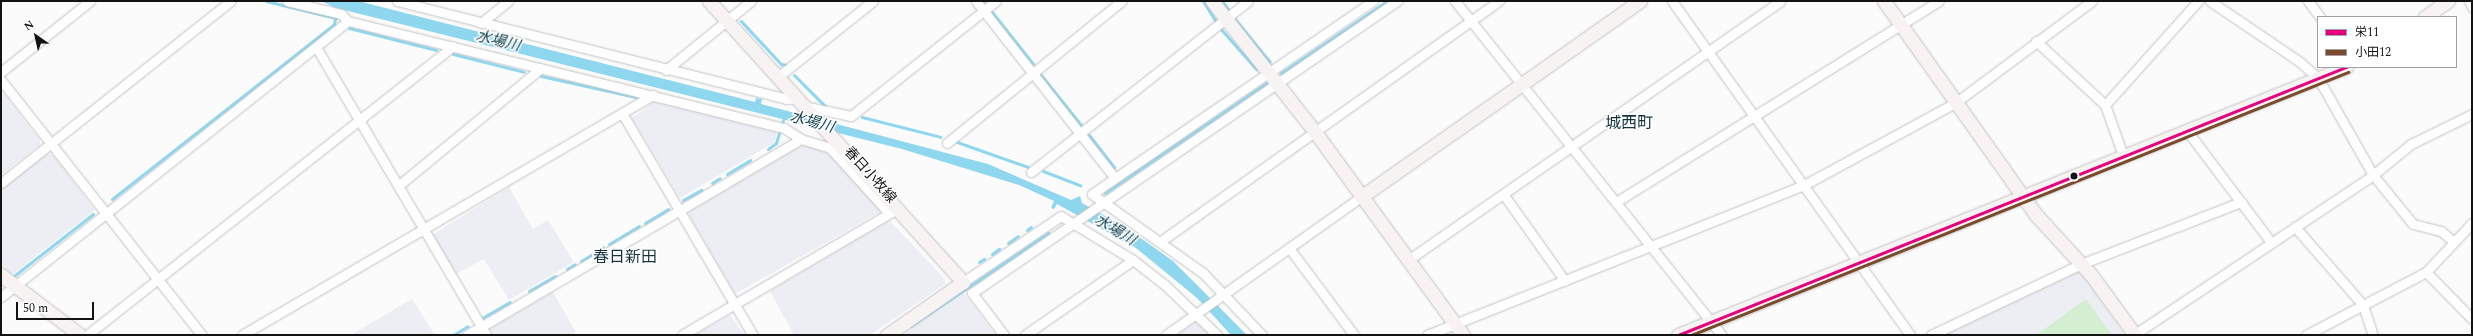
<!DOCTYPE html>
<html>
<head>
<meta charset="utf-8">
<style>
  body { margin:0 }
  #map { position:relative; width:2473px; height:336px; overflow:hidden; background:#fbfbfc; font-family:Spectral,"Noto Sans JP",serif }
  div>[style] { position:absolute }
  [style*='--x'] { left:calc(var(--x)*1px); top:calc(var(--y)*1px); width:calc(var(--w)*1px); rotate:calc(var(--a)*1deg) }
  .built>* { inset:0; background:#edeef4 }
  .green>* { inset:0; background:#d3eed1 }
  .water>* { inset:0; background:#8fd7ef }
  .stream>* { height:3px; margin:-1.5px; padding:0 1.5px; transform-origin:1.5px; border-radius:1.5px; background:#8fd7ef }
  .roads { filter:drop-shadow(0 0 1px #c3c3c4) drop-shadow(0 0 1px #c3c3c4) }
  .street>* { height:9px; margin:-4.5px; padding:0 4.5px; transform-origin:4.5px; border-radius:4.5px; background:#fefeff }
  .secondary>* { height:13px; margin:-6.5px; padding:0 6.5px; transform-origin:6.5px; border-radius:6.5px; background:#f7f3f2 }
  .bus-1>* { height:3px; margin:-1.5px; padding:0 1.5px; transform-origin:1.5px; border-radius:1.5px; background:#e5007d }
  .bus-2>* { height:3px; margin:-1.5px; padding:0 1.5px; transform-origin:1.5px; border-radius:1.5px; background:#7a4b2a }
  .dots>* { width:11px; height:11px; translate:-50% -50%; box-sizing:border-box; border:2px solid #fff; border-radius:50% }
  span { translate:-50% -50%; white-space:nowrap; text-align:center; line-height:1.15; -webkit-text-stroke:3px #fff; paint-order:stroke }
  .street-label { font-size:14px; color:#131314 }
  .water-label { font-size:15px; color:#083947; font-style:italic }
  .quarter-label { font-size:16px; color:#16343e }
  .frame { position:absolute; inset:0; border:2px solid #131314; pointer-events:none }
  .legend { position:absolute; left:2317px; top:16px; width:140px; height:52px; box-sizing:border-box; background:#fff; border:1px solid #a1a1a1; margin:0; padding:5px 7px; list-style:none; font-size:12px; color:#131314 }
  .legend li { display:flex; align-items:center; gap:8px; height:20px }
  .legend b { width:20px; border:1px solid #a1a1a1 }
  .north { position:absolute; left:16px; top:16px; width:40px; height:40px; -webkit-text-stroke:3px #fff; paint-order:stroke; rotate:326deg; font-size:11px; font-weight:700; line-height:16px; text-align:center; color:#131314 }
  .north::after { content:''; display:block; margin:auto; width:14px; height:18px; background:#131314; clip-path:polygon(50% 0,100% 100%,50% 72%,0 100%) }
  .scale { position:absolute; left:16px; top:302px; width:78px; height:18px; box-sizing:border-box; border:2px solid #131314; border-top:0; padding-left:5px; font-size:12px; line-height:14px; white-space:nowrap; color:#131314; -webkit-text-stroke:3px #fff; paint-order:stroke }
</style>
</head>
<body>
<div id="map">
  <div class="built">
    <i style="clip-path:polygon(1px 90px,40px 140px,40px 145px,1px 175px)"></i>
    <i style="clip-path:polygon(655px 101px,777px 132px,775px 142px,680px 198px,632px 118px)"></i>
    <i style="clip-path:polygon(805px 143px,825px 150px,881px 208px,880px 212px,735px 294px,689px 215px,690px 211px)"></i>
    <i style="clip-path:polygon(46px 154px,53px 155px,95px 210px,13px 274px,1px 267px,1px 188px)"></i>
    <i style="clip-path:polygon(509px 187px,533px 229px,548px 220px,574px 262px,509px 300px,484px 259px,456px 274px,432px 235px)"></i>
    <i style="clip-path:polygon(889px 220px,945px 279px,945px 284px,870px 335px,794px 335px,770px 291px)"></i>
    <i style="clip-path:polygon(2076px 271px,2082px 273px,2125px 335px,1944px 335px)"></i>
    <i style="clip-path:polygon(553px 292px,576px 332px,571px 335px,492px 335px,491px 328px)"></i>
    <i style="clip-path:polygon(964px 293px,996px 335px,902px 335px)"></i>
    <i style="clip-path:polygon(412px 299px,435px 335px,351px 335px)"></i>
    <i style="clip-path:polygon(730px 315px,745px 335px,695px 335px)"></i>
    <i style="clip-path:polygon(1199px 321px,1211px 335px,1177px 335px,1195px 322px)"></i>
  </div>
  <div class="green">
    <i style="clip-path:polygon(2086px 299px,2112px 335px,2036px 335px)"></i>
  </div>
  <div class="water">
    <i style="clip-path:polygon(321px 1px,358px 1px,755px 102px,756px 98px,762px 99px,761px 104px,988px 164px,1071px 200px,1080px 196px,1082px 203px,1125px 227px,1173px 261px,1247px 335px,1231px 335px,1197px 298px,1136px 248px,1057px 204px,1054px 209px,1051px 208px,1054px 201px,1019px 185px,902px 149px,336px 8px)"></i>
  </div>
  <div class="stream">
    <i style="--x:266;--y:1;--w:72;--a:13.7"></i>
    <i style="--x:983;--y:1;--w:1;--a:45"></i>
    <i style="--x:1203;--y:1;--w:25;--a:58"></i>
    <i style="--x:1222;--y:1;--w:10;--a:53"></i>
    <i style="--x:992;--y:12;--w:66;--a:51.7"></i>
    <i style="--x:1235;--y:19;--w:55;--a:50.9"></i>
    <i style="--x:741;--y:21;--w:59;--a:47.1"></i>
    <i style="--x:781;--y:64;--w:6;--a:9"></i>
    <i style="--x:349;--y:28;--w:90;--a:14.2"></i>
    <i style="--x:1220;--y:28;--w:55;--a:48.7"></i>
    <i style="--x:453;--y:54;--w:73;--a:14.2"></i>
    <i style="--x:1281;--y:73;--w:128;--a:-34.2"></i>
    <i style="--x:794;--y:75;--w:45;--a:45"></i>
    <i style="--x:1041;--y:75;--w:64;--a:51.3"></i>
    <i style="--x:541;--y:76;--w:97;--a:12.5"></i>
    <i style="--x:862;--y:117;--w:81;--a:14.2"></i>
    <i style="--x:1089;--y:135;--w:41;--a:52"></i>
    <i style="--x:957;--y:142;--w:75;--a:19.4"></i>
    <i style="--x:768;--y:149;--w:10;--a:-37"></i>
    <i style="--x:776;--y:143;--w:28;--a:-73"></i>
    <i style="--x:1043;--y:171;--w:40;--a:21"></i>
    <i style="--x:727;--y:174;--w:27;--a:-31"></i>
    <i style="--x:712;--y:183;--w:9;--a:-32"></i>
    <i style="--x:1105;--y:193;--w:197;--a:-34.3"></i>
    <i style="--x:112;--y:199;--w:283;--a:-38.2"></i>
    <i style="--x:334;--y:24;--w:5;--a:-79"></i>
    <i style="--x:683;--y:200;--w:21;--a:-29"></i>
    <i style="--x:645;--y:223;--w:27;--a:-31"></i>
    <i style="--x:1027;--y:230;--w:5;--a:-37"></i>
    <i style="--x:1008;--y:243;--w:12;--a:-35"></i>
    <i style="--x:609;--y:244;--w:35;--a:-31"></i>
    <i style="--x:992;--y:254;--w:9;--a:-36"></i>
    <i style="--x:581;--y:261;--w:26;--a:-31"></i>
    <i style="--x:979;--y:262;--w:6;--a:-31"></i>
    <i style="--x:567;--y:269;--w:9;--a:-32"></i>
    <i style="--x:15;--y:275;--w:99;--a:-38"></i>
    <i style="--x:529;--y:291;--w:30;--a:-30"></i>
    <i style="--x:482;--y:318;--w:32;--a:-30"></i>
    <i style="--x:911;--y:326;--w:166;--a:-34.2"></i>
    <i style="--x:453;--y:335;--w:17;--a:-31"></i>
  </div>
  <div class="roads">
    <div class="street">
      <i style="--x:287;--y:1;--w:56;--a:13.5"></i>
      <i style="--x:341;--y:14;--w:10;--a:45"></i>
      <i style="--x:348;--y:21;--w:449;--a:13.8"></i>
      <i style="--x:784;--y:128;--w:20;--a:33"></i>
      <i style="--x:801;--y:139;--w:30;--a:17"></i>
      <i style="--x:830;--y:148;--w:88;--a:47.8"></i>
      <i style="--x:397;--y:1;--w:401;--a:14.1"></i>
      <i style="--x:786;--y:99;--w:13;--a:-4"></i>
      <i style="--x:976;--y:1;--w:225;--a:51.9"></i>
      <i style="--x:1455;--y:1;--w:428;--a:51.4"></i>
      <i style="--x:1672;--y:1;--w:410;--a:54.5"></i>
      <i style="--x:2210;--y:1;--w:109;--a:34.1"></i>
      <i style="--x:2300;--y:62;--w:24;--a:42"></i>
      <i style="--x:2318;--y:78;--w:112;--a:60.4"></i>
      <i style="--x:2373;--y:175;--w:63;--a:50.8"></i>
      <i style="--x:2413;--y:224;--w:29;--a:14"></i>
      <i style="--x:2441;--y:231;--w:17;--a:40"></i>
      <i style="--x:2308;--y:1;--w:20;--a:53"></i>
      <i style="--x:2469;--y:1;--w:7;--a:63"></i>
      <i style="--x:481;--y:23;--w:35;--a:-39"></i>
      <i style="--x:2036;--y:41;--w:94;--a:42.8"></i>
      <i style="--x:2105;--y:105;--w:56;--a:70.3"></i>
      <i style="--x:316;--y:47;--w:334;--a:59.4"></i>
      <i style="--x:666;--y:70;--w:109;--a:-39.1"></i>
      <i style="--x:1;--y:72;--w:114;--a:-38.6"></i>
      <i style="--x:779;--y:76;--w:120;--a:-38.6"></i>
      <i style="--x:1;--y:80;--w:325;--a:51.8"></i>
      <i style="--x:2105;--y:105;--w:140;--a:-48.2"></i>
      <i style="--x:808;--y:107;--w:44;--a:11.8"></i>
      <i style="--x:851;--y:116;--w:185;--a:-38.4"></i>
      <i style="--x:622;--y:113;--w:258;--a:59.5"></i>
      <i style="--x:2188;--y:132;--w:138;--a:53"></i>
      <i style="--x:947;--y:143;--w:225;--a:-39.1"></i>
      <i style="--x:1031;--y:172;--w:276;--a:-38.2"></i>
      <i style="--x:1;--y:183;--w:293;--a:-38.4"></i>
      <i style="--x:398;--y:186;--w:185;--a:-39.5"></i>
      <i style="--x:1504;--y:195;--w:105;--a:54.7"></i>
      <i style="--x:1616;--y:202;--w:380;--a:-31.9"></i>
      <i style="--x:2295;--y:227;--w:103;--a:48.9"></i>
      <i style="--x:2363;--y:305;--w:32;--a:72"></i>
      <i style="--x:1161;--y:241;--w:415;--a:-35.4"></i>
      <i style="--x:1289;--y:248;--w:109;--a:53.2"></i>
      <i style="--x:1408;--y:260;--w:453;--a:-34.8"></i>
      <i style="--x:2426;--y:272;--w:66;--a:45.6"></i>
      <i style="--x:963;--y:282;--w:118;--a:-34"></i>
      <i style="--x:1061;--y:216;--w:84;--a:31.4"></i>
      <i style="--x:1133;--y:260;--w:39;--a:38"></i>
      <i style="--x:1164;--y:284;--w:74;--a:43.9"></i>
      <i style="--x:1;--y:297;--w:443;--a:-38.5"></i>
      <i style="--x:2135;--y:334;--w:286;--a:-33.7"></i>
      <i style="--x:2373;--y:175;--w:49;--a:-39.2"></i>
      <i style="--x:2411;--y:144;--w:68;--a:-26.2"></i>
      <i style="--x:87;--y:335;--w:466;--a:-38.3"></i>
      <i style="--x:242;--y:335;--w:476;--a:-30.3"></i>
      <i style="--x:467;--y:335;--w:387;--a:-30.4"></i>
      <i style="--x:682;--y:335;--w:245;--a:-30.4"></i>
      <i style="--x:1004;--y:335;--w:53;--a:-127.3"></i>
      <i style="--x:972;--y:293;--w:516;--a:-34.49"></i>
      <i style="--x:1025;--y:335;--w:131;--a:-34.8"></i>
      <i style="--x:1166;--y:335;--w:239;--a:-35.3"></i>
      <i style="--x:1262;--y:335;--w:86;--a:-133.6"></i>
      <i style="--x:1203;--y:273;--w:136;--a:-144.6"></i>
      <i style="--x:1092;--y:194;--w:341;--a:-34.5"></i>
      <i style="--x:1427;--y:335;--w:406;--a:-21.7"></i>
      <i style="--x:1804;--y:185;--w:172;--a:-28.5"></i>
      <i style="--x:1955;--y:103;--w:171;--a:-36.7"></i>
      <i style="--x:1931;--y:335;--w:166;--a:-25.3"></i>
      <i style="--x:2081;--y:264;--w:172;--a:-21.2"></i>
      <i style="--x:2306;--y:335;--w:136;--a:-27.7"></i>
      <i style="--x:2426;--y:272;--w:67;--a:-46.8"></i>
    </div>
    <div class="secondary">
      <i style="--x:709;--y:1;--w:379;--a:47.9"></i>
      <i style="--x:963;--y:282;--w:93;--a:145.1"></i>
      <i style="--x:1212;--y:1;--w:167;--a:51.8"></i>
      <i style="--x:1315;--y:132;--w:251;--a:53.9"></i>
      <i style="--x:1884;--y:1;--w:264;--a:54.6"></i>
      <i style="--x:2037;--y:216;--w:81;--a:47.5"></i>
      <i style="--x:2092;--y:276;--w:73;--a:53.9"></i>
      <i style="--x:2425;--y:17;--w:28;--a:-35"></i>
      <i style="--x:1361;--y:197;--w:341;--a:-35.1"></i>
      <i style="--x:1;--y:275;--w:99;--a:37.2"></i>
      <i style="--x:1678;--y:335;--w:720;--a:-21.86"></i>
    </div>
  </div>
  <div class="bus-1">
    <i style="--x:1678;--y:335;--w:720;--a:-21.86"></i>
  </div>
  <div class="bus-2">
    <i style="--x:1691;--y:335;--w:708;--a:-21.82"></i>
  </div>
  <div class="dots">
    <i style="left:2074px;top:176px;background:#131314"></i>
  </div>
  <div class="street-label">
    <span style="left:870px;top:175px;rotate:48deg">春日小牧線</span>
  </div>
  <div class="water-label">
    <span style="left:498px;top:41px;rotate:14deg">水場川</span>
    <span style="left:812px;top:122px;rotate:15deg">水場川</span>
    <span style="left:1115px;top:230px;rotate:31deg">水場川</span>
  </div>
  <div class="quarter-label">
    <span style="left:1629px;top:123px">城西町</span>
    <span style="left:625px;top:257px">春日新田</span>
  </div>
  <div class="frame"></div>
  <ul class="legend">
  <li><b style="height:5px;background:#e5007d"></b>栄11</li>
  <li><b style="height:5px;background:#7a4b2a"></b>小田12</li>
  </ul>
  <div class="north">N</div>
  <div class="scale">50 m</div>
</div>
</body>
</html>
